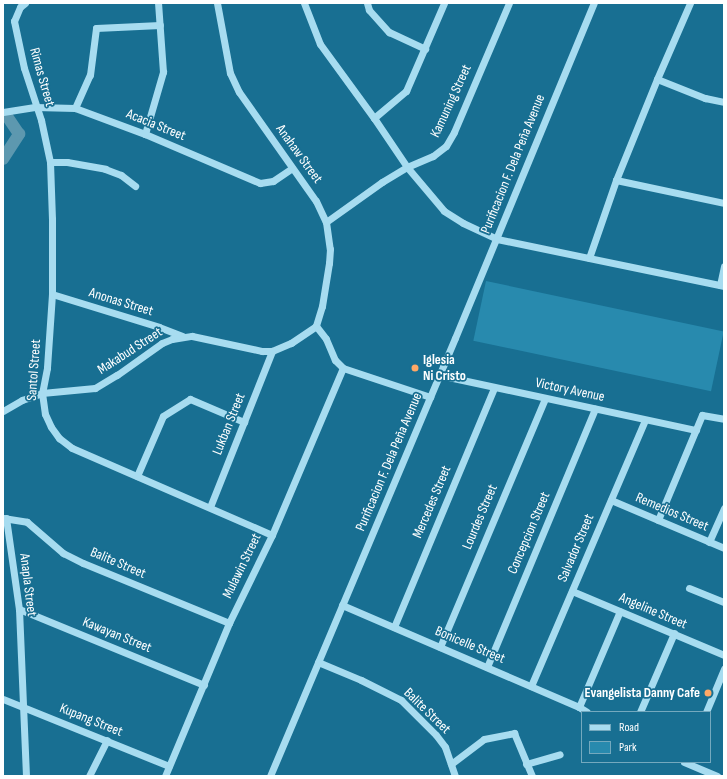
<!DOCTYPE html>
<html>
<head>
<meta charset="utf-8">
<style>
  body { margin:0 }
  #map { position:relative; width:727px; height:779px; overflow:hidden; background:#186f92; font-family:"Sofia Sans Condensed",sans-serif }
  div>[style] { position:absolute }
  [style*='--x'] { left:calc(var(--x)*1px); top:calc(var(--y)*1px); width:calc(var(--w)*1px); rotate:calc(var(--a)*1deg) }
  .green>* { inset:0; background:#288aae; transform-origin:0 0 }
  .river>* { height:12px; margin:-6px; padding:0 6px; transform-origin:6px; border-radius:6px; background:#5d98af }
  .minor>* { height:7px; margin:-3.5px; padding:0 3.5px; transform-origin:3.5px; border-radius:3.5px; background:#a7dcf0 }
  .dots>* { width:11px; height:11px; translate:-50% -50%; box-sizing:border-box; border:2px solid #186f92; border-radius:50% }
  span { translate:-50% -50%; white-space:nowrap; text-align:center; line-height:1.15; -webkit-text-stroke:3.5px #186f92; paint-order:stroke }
  .street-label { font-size:14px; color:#fff }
  .poi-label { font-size:14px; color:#fff; font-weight:700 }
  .left { translate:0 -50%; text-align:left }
  .right { translate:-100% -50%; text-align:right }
  .frame { position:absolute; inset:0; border:4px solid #fff; pointer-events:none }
  .legend { position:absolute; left:581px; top:711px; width:130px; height:52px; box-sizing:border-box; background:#186f92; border:1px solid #74a9be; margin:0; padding:5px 7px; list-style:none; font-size:12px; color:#fff }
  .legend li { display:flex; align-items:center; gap:8px; height:20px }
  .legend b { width:20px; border:1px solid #74a9be }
</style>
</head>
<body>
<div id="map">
  <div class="green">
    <i style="left:486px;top:281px;width:243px;height:61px;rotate:12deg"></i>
  </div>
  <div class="river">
    <i style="--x:3;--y:159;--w:30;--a:-57"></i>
    <i style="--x:19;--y:134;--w:22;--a:-124"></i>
  </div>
  <div class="minor">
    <i style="--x:25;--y:3;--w:6;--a:141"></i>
    <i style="--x:20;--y:7;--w:15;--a:113"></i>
    <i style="--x:14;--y:21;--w:48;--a:78"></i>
    <i style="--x:24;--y:68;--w:55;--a:71.9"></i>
    <i style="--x:41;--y:120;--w:43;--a:77.9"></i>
    <i style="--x:50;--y:162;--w:57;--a:88"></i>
    <i style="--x:52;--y:219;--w:75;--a:90"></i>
    <i style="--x:52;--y:294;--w:74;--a:93.9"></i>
    <i style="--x:47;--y:368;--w:25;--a:101"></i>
    <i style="--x:42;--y:393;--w:21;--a:82"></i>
    <i style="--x:45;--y:414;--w:14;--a:65"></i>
    <i style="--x:51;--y:427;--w:14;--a:54"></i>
    <i style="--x:59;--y:438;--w:16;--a:38"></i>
    <i style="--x:72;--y:448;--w:218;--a:23.5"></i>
    <i style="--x:217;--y:3;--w:71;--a:79.5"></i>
    <i style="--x:230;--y:73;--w:21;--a:65"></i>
    <i style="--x:239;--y:92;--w:133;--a:54.8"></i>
    <i style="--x:316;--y:201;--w:23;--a:65"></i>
    <i style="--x:326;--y:222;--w:27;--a:82"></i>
    <i style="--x:330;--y:249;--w:14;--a:94"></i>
    <i style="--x:329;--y:263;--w:44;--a:99.2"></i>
    <i style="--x:322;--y:306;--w:21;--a:107"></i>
    <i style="--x:304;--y:3;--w:44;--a:68.7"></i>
    <i style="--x:320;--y:44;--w:92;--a:53.9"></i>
    <i style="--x:374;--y:118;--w:59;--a:56"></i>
    <i style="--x:407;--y:167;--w:57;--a:49.9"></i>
    <i style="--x:444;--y:211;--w:22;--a:32"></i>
    <i style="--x:463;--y:223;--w:38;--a:25"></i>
    <i style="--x:497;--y:239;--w:232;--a:11.7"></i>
    <i style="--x:367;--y:3;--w:7;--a:74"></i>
    <i style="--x:369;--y:10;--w:30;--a:48"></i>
    <i style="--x:389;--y:32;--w:40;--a:25"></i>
    <i style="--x:657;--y:79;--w:52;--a:21.6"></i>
    <i style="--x:705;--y:98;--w:19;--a:12"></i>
    <i style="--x:75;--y:108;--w:36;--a:-66"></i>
    <i style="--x:90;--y:75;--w:47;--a:-82.7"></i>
    <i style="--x:96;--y:28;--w:64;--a:-2.7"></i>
    <i style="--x:3;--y:112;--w:32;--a:-9"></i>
    <i style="--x:35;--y:107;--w:40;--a:1.4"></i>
    <i style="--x:75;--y:108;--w:75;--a:20.4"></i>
    <i style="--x:145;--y:134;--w:125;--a:23.1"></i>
    <i style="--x:260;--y:183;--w:13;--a:-9"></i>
    <i style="--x:273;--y:181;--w:23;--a:-34"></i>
    <i style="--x:374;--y:118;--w:42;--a:-40.2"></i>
    <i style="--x:406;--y:91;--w:96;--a:-66.6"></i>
    <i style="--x:145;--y:134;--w:65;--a:-73.8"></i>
    <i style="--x:163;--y:72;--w:69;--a:-94.1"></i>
    <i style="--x:50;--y:162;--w:17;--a:0"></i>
    <i style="--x:67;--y:162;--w:39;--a:10"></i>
    <i style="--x:105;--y:169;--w:17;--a:21"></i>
    <i style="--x:121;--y:175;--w:18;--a:38"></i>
    <i style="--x:616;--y:180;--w:110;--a:12"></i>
    <i style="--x:326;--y:222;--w:69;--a:-35.5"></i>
    <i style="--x:382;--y:182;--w:29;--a:-31"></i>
    <i style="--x:407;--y:167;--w:28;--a:-23"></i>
    <i style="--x:433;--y:156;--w:16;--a:-38"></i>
    <i style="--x:446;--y:146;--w:16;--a:-60"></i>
    <i style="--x:454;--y:132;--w:140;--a:-66.9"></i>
    <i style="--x:589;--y:258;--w:83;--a:-70.9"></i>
    <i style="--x:616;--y:180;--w:109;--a:-67.9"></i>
    <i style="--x:657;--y:79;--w:83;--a:-66.5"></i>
    <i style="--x:720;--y:285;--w:19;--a:-78"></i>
    <i style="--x:52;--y:294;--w:112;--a:17.1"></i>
    <i style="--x:159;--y:327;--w:25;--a:21"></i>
    <i style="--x:316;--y:326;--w:16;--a:52"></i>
    <i style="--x:326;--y:339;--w:23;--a:67"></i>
    <i style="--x:335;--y:360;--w:11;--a:45"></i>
    <i style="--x:343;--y:368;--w:92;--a:18.4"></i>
    <i style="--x:439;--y:375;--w:263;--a:12.1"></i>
    <i style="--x:3;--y:411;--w:22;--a:-30"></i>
    <i style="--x:22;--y:400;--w:21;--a:-19"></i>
    <i style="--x:42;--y:393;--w:53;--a:-5.4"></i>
    <i style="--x:95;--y:388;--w:26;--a:-31"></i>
    <i style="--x:117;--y:375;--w:55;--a:-35.4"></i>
    <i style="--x:162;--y:343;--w:11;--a:-22"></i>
    <i style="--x:172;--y:339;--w:20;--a:-9"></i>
    <i style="--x:192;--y:336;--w:72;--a:12.1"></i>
    <i style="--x:262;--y:351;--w:10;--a:0"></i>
    <i style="--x:272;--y:351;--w:21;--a:-23"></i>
    <i style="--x:291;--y:343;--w:30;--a:-34"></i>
    <i style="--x:137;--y:476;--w:65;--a:-66.6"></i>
    <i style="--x:163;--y:416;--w:32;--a:-32"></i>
    <i style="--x:190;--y:399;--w:59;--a:23.1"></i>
    <i style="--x:611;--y:500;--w:123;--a:23"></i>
    <i style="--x:210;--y:507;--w:168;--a:-68.3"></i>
    <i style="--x:3;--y:518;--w:24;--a:9"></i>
    <i style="--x:27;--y:522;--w:48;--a:40.7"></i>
    <i style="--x:63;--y:553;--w:22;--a:27"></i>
    <i style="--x:83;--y:563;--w:158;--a:22.3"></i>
    <i style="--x:6;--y:518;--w:92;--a:81.9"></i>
    <i style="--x:19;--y:609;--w:167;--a:87.6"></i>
    <i style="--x:658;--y:520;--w:114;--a:-67.3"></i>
    <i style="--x:702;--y:415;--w:22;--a:10"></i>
    <i style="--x:709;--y:542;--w:37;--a:-66"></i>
    <i style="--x:689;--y:588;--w:38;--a:22"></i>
    <i style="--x:572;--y:591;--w:165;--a:22.8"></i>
    <i style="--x:342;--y:605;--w:258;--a:23.3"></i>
    <i style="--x:579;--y:707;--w:9;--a:32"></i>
    <i style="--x:19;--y:609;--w:200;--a:22.3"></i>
    <i style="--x:394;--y:627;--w:259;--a:-67.3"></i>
    <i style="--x:440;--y:647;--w:270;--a:-67.1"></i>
    <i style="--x:318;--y:662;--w:47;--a:22.7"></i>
    <i style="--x:361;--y:680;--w:45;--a:26.6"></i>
    <i style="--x:401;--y:700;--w:49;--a:45"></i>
    <i style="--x:436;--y:735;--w:15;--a:53"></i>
    <i style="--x:445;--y:747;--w:31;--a:71"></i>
    <i style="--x:487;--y:667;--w:280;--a:-67.3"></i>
    <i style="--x:531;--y:686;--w:289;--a:-66.8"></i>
    <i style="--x:3;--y:699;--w:179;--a:22"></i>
    <i style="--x:579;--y:707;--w:104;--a:-66.9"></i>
    <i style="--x:640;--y:712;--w:86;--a:-66.7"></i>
    <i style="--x:706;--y:712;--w:47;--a:-67.3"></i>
    <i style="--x:684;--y:762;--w:36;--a:23"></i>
    <i style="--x:451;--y:764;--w:41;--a:-37.1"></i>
    <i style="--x:484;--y:739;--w:31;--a:-11"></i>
    <i style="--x:514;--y:733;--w:47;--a:67.3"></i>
    <i style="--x:526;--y:764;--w:35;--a:-16"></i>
    <i style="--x:89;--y:776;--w:40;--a:-63.4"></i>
    <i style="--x:165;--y:776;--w:166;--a:-67.3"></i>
    <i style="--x:229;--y:623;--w:98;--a:-64"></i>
    <i style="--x:272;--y:535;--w:181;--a:-67"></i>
    <i style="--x:270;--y:776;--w:475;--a:-67.1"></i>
    <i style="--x:455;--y:338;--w:363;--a:-67.5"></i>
  </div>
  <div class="dots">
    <i style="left:415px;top:368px;background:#ffa866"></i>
    <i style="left:708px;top:693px;background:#ffa866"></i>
  </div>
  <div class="street-label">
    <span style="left:42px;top:77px;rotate:74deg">Rimas Street</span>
    <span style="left:451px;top:101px;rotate:-65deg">Kamuning Street</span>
    <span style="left:156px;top:125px;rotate:22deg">Acacia Street</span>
    <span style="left:299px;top:154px;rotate:54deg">Anahaw Street</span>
    <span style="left:513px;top:164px;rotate:-68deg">Purificacion F. Dela Peña Avenue</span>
    <span style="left:121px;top:302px;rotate:17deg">Anonas Street</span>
    <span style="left:130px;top:351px;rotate:-33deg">Makabud Street</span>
    <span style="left:34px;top:370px;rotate:-86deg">Santol Street</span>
    <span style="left:570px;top:390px;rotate:12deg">Victory Avenue</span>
    <span style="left:229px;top:424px;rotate:-68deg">Lukban Street</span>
    <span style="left:389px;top:462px;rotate:-67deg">Purificacion F. Dela Peña Avenue</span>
    <span style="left:432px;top:502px;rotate:-67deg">Mercedes Street</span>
    <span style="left:672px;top:512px;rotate:23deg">Remedios Street</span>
    <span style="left:480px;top:517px;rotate:-67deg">Lourdes Street</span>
    <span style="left:529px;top:533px;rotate:-67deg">Concepcion Street</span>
    <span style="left:576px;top:548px;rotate:-67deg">Salvador Street</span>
    <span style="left:118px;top:563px;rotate:23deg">Balite Street</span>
    <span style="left:242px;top:566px;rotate:-64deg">Mulawin Street</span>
    <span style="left:28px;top:585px;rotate:83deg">Anapla Street</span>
    <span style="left:653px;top:611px;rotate:23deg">Angeline Street</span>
    <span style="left:117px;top:635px;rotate:22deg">Kawayan Street</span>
    <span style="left:470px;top:645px;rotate:23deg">Bonicelle Street</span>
    <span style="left:427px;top:711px;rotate:44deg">Balite Street</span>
    <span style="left:91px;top:720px;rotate:22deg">Kupang Street</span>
  </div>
  <div class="poi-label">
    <span class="left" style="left:423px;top:368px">Iglesia<br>Ni Cristo</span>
    <span class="right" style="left:700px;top:693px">Evangelista Danny Cafe</span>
  </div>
  <div class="frame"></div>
  <ul class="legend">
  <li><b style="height:5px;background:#a7dcf0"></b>Road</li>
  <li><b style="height:11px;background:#288aae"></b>Park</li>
  </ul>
</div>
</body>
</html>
